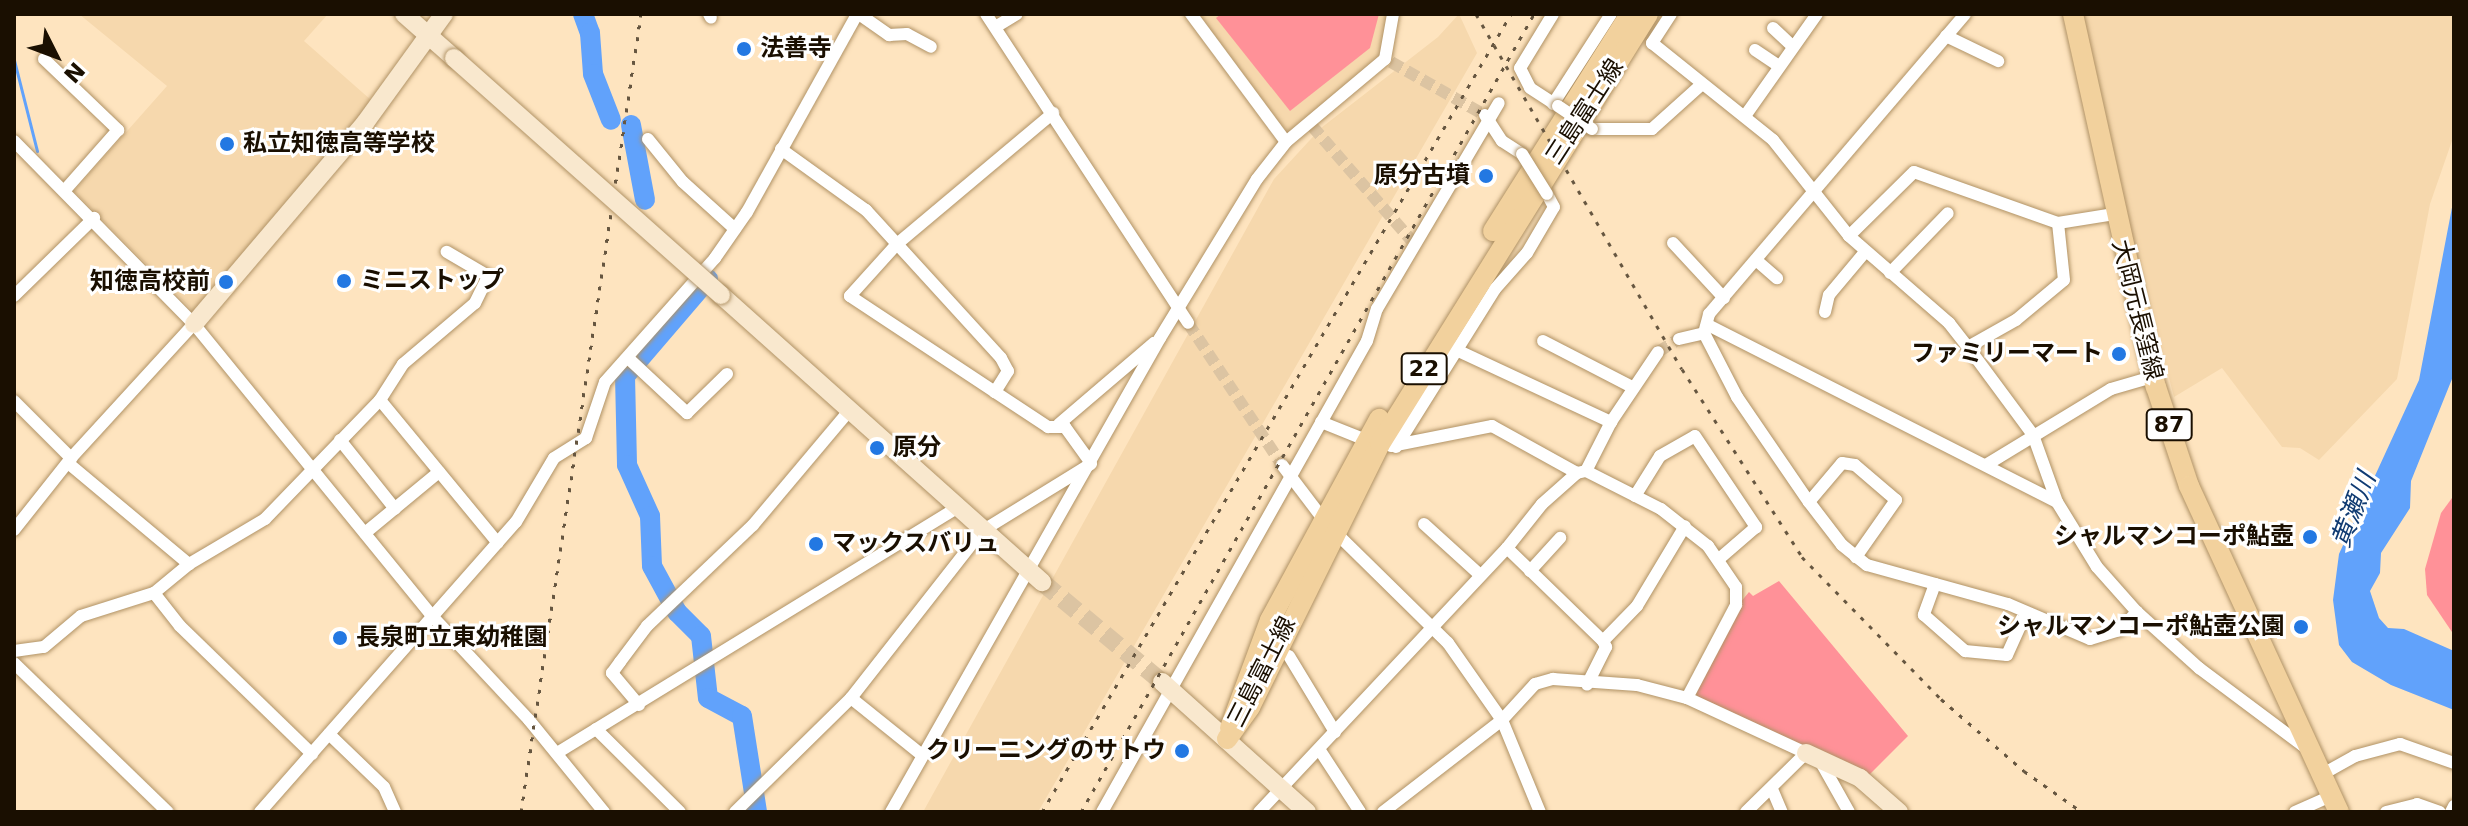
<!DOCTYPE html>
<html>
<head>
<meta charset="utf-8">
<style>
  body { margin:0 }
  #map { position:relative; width:2468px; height:826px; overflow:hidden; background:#fee4bf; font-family:"DejaVu Sans","Noto Sans JP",sans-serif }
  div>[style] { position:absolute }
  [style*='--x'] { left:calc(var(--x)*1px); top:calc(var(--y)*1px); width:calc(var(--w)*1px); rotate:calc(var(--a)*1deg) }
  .built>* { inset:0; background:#f6d8ad }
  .green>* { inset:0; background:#ff9198 }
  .water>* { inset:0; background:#61a2fb }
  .stream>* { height:3px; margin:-1.5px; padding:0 1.5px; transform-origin:1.5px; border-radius:1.5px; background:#61a2fb }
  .river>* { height:20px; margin:-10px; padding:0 10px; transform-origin:10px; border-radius:10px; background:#61a2fb }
  .street-tunnel>* { height:12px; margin-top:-6px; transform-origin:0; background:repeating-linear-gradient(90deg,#dcc4a2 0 12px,transparent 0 18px) }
  .secondary-tunnel>* { height:18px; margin-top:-9px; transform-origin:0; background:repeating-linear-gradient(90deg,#dcc4a2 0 18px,transparent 0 27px) }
  .roads { filter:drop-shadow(0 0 2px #b09265) drop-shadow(0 0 2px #b09265) }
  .street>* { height:12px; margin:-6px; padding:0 6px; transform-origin:6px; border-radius:6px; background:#fff }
  .secondary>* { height:18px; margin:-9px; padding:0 9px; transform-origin:9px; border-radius:9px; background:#f9e8ce }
  .primary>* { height:20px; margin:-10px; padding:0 10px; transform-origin:10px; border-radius:10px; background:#f2d19d }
  .rail>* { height:3px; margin-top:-1.5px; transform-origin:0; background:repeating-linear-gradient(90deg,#665640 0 4px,transparent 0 12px) }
  .bridges { filter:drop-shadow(0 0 2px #b09265) drop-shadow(0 0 2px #b09265) }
  .street-bridge>* { height:12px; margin:-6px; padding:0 6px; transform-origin:6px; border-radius:6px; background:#fff }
  .secondary-bridge>* { height:18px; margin:-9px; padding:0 9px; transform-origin:9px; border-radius:9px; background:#f9e8ce }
  .dots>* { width:22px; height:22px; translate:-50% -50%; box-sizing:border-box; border:4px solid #fff; border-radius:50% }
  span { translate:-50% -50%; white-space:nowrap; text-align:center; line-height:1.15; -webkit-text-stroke:6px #fff; paint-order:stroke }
  .shield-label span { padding:2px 6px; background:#fff; border:2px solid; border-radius:6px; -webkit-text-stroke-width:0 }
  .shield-label { font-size:22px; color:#1a0f01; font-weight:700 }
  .poi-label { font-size:24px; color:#1a0f01; font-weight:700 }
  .left { translate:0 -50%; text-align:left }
  .right { translate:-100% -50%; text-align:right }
  .street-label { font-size:24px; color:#1a0f01 }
  .water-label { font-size:26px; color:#103b72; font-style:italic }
  .frame { position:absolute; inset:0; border:16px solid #1a0f01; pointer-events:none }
  .north { position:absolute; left:16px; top:16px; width:80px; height:80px; -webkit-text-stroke:6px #fff; paint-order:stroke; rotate:132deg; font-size:22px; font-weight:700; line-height:32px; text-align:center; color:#1a0f01 }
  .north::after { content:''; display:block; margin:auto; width:28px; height:36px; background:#1a0f01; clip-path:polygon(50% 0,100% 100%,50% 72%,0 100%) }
</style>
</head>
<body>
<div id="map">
  <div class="built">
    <i style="clip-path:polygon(79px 14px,328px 14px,304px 41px,371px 100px,305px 188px,195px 313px,74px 191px,167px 86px)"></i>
    <i style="clip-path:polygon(1197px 14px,1389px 14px,1380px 57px,1289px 136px)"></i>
    <i style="clip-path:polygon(1459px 14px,1477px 53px,1038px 812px,923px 812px,1274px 179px,1321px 128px,1438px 37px)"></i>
    <i style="clip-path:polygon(2082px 14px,2454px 14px,2454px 135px,2430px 204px,2397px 379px,2319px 460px,2300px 448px,2282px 447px,2222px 368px,2174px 397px,2114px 167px)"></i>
  </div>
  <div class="green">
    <i style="clip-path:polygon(1221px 14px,1379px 14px,1370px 48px,1290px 111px,1216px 18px)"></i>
    <i style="clip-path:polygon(2452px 498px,2454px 502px,2454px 635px,2427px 595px,2425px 569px,2441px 513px)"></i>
    <i style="clip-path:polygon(1779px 581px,1908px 736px,1868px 776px,1695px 697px,1730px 615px,1749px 592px,1753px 596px)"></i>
  </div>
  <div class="water">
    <i style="clip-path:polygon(2454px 197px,2454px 374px,2411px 481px,2410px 508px,2381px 553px,2380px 573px,2370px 591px,2379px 618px,2388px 628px,2404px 629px,2454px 651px,2454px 710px,2391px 685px,2352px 662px,2339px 645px,2333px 600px,2339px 554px,2419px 380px)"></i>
  </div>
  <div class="stream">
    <i style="--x:14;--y:60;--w:94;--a:75.8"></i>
  </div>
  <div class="river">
    <i style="--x:583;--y:14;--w:20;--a:70"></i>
    <i style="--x:590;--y:33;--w:41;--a:85.8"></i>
    <i style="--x:593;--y:74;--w:49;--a:68.6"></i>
    <i style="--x:631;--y:125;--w:76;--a:79.4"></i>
    <i style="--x:708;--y:279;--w:128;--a:130.6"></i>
    <i style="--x:625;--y:376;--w:89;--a:88.7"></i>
    <i style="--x:627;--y:465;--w:56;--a:65.7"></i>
    <i style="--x:650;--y:516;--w:50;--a:87.7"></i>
    <i style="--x:652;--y:566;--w:52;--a:61.5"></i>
    <i style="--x:677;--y:612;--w:34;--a:45"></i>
    <i style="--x:701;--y:636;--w:62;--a:83.6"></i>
    <i style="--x:708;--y:698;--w:38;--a:28"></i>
    <i style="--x:742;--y:716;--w:97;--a:81.1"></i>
  </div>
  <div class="street-tunnel">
    <i style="--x:1391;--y:62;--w:106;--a:29.5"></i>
    <i style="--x:1312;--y:126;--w:151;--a:49"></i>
    <i style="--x:1188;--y:323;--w:170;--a:56.5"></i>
    <i style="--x:1658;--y:352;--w:25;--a:-32"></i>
  </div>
  <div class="secondary-tunnel">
    <i style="--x:1042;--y:582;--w:156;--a:39.8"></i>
  </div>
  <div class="roads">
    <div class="street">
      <i style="--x:709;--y:14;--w:4;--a:63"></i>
      <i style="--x:859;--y:14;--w:37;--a:35"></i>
      <i style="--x:889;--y:35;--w:18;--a:-3"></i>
      <i style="--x:907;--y:34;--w:27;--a:28"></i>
      <i style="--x:986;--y:14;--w:369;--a:56.8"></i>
      <i style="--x:1191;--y:14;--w:159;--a:53.4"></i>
      <i style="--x:1553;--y:14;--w:63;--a:121.4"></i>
      <i style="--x:1520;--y:68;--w:22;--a:63"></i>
      <i style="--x:1530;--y:88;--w:33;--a:33"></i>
      <i style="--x:1671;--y:14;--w:35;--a:123"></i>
      <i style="--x:1652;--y:43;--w:155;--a:38.7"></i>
      <i style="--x:1773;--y:140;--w:122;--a:51.6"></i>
      <i style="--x:1849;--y:236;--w:133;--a:41"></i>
      <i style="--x:1949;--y:323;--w:31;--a:52"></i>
      <i style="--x:1968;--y:347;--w:109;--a:53.5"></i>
      <i style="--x:2033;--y:435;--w:71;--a:70.3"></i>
      <i style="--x:2057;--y:502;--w:76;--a:58.4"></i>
      <i style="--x:2097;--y:567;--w:60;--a:48.4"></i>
      <i style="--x:2137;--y:612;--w:84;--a:42.1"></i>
      <i style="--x:2199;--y:668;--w:134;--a:36.8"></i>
      <i style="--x:997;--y:26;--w:23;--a:-31"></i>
      <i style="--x:1773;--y:28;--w:25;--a:43"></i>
      <i style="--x:1946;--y:36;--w:58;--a:25.7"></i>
      <i style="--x:1755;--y:50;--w:27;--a:34"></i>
      <i style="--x:44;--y:59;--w:103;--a:43.8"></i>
      <i style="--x:118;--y:130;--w:80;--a:131.5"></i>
      <i style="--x:1553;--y:104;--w:107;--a:-57.2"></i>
      <i style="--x:1485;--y:115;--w:31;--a:57"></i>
      <i style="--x:1502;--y:141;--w:24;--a:33"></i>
      <i style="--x:1745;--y:116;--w:125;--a:-54.8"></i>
      <i style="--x:1592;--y:129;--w:60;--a:0"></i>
      <i style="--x:1652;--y:129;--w:67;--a:-42"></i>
      <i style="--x:648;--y:139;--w:55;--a:50.9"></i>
      <i style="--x:683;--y:182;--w:70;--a:42.1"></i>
      <i style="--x:14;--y:141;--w:257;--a:45.5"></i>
      <i style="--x:194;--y:324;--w:378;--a:50.8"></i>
      <i style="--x:433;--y:617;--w:141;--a:47"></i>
      <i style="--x:529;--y:720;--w:119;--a:50.8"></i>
      <i style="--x:781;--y:149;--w:105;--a:35.7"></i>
      <i style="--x:866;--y:210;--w:200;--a:47.6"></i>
      <i style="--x:1001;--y:358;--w:15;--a:62"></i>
      <i style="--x:1008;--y:371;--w:25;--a:122"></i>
      <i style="--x:995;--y:392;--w:64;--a:33.4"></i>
      <i style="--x:1048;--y:427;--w:17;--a:0"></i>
      <i style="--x:1065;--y:427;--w:44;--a:54.2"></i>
      <i style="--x:1849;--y:236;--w:91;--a:-44.6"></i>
      <i style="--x:1914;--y:172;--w:153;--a:19.5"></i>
      <i style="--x:2058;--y:223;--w:57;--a:-9.1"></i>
      <i style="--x:1673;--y:243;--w:75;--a:47.2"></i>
      <i style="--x:1756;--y:260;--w:28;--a:41"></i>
      <i style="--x:1890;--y:273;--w:83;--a:-46"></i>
      <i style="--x:14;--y:296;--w:112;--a:-44.3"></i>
      <i style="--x:1825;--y:312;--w:17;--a:-77"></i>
      <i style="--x:1829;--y:295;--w:56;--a:-50.1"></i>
      <i style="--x:1708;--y:325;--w:391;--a:26.9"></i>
      <i style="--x:1704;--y:333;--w:72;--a:62.7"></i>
      <i style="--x:1737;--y:397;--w:127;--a:55.6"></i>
      <i style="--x:1809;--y:502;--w:54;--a:52.5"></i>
      <i style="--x:1842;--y:545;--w:32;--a:39"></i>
      <i style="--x:1867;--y:565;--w:146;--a:15.5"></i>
      <i style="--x:2008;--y:604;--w:89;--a:23.1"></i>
      <i style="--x:2090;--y:639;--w:31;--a:-17"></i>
      <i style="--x:2120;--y:630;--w:25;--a:-47"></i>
      <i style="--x:1679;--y:339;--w:26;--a:-13"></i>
      <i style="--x:1704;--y:333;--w:20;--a:-75"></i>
      <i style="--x:1709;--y:314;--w:394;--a:-49.5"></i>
      <i style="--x:1543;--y:341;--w:100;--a:27.3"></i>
      <i style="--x:1450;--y:347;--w:178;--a:25"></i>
      <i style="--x:1968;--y:347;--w:55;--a:-29.4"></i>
      <i style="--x:2016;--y:320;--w:62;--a:-39.8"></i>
      <i style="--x:2064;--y:280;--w:57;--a:-96"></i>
      <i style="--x:628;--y:358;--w:81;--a:43"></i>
      <i style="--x:687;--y:413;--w:56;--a:-44.3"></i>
      <i style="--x:995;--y:392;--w:174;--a:-146.5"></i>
      <i style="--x:850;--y:296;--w:70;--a:-47.9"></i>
      <i style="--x:897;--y:244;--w:204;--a:-40"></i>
      <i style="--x:380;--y:400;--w:185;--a:50.5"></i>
      <i style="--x:14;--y:401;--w:81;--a:45"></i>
      <i style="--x:1321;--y:422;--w:48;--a:21.8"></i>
      <i style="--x:1059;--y:424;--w:125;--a:-40.5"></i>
      <i style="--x:340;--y:440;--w:88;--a:51.4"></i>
      <i style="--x:1391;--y:446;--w:103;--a:-11.2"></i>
      <i style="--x:1492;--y:426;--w:97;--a:28.9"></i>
      <i style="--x:1396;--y:447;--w:186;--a:-57.9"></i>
      <i style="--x:1495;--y:289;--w:48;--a:-48.4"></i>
      <i style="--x:1527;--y:253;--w:53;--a:-59.6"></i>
      <i style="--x:1554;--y:207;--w:15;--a:-118"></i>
      <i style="--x:68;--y:463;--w:158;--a:39.9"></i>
      <i style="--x:1282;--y:465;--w:68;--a:52.8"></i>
      <i style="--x:1986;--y:465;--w:146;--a:-31.3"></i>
      <i style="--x:2111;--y:389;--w:43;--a:-16.3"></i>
      <i style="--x:1586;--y:471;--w:55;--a:-63"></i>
      <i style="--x:1611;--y:422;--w:84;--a:-56.1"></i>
      <i style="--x:1635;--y:496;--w:47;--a:-58"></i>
      <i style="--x:1660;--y:456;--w:40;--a:-29.7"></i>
      <i style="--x:1695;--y:436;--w:110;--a:56.2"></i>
      <i style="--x:1756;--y:527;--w:49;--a:139.1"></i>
      <i style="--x:1809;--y:502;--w:51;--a:-49.8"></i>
      <i style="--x:1842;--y:463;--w:13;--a:9"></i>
      <i style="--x:1855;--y:465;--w:54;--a:40.5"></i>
      <i style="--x:1896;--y:500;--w:70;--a:125.1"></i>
      <i style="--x:1424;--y:524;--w:74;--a:42.3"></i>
      <i style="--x:14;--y:530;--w:92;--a:-51.6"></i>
      <i style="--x:71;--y:458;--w:182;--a:-47.5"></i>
      <i style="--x:1333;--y:530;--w:161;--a:44.5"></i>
      <i style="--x:1448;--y:643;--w:94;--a:55"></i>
      <i style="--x:1502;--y:720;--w:100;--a:67.6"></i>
      <i style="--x:365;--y:533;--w:96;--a:-39.5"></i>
      <i style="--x:1507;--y:548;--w:134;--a:44.1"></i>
      <i style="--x:1603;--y:641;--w:7;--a:63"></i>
      <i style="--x:1606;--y:647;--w:42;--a:116.6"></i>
      <i style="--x:1530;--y:571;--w:45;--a:-47.7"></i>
      <i style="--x:1935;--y:584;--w:33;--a:110"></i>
      <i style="--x:1924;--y:615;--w:55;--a:41.3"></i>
      <i style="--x:1965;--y:651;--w:42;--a:5.4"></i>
      <i style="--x:2007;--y:655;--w:46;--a:-65.7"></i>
      <i style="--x:154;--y:593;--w:42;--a:51.8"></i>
      <i style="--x:180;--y:626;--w:184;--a:44.1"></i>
      <i style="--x:1603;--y:641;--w:49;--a:-45.8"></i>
      <i style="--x:1637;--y:606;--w:93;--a:-59"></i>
      <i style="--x:14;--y:651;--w:30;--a:-8"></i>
      <i style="--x:44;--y:647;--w:48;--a:-40"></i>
      <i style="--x:81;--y:616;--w:77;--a:-17.5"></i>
      <i style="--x:154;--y:593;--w:45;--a:-39.6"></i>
      <i style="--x:189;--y:564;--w:88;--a:-30.6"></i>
      <i style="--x:265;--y:519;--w:165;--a:-46"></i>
      <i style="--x:380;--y:400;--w:43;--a:-57.4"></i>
      <i style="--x:403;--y:364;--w:94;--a:-40.3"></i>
      <i style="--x:475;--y:303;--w:30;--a:-64"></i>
      <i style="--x:488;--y:276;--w:48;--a:-149.7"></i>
      <i style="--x:1289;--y:656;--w:89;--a:58.8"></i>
      <i style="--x:14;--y:663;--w:214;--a:44.1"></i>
      <i style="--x:851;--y:698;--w:91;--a:38.8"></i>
      <i style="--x:639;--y:705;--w:42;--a:-130.2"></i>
      <i style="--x:612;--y:673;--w:14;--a:-54"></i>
      <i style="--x:620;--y:662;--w:45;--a:-53.1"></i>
      <i style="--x:647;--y:626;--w:146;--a:-43.6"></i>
      <i style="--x:753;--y:525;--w:149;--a:-49.9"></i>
      <i style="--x:596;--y:729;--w:118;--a:44.7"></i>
      <i style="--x:329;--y:734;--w:76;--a:43.9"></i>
      <i style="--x:384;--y:787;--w:27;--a:66"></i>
      <i style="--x:1319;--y:749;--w:75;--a:56.9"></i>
      <i style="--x:557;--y:753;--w:469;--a:-31.5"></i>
      <i style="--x:1818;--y:757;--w:63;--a:60.6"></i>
      <i style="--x:2321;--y:775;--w:39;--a:-29"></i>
      <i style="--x:2355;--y:756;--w:47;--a:-14.9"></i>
      <i style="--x:2400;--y:744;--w:57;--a:19.4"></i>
      <i style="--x:1772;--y:789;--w:25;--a:67"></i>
      <i style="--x:260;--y:812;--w:387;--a:-48.6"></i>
      <i style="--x:516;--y:522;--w:74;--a:-59.3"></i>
      <i style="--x:554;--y:458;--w:38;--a:-32"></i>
      <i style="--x:586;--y:438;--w:59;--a:-71.3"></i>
      <i style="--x:605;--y:382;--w:166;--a:-48.4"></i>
      <i style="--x:715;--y:258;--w:56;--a:-55.2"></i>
      <i style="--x:747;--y:212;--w:227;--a:-60.9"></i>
      <i style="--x:735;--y:812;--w:163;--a:-44.5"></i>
      <i style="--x:851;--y:698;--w:212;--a:-51.9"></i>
      <i style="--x:982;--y:531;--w:128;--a:-31.6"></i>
      <i style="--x:891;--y:812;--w:545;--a:-60.42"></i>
      <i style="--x:1160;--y:338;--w:186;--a:-58.6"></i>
      <i style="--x:1257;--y:179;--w:47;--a:-51.9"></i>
      <i style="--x:1286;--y:142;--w:129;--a:-40"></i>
      <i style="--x:1385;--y:59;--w:46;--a:-79.9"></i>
      <i style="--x:1102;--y:812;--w:540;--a:-60.64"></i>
      <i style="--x:1367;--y:341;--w:34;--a:-73"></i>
      <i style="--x:1377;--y:309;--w:239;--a:-59.4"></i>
      <i style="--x:1259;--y:812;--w:362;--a:-46.8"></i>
      <i style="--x:1507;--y:548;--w:56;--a:-51.5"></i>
      <i style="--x:1542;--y:504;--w:47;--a:-41.5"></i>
      <i style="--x:1577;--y:473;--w:9;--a:-13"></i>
      <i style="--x:1586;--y:471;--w:84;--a:26.9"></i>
      <i style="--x:1661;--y:509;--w:60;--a:38.2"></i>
      <i style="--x:1708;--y:546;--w:50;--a:55.7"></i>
      <i style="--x:1736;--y:587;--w:18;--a:90"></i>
      <i style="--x:1736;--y:605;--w:105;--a:117.8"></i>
      <i style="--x:1383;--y:812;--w:150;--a:-37.7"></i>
      <i style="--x:1502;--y:720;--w:49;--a:-47.5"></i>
      <i style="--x:1535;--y:684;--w:19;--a:-16"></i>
      <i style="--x:1553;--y:679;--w:84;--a:4.1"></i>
      <i style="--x:1637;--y:685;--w:52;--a:14.6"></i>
      <i style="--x:1687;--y:698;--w:131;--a:24.8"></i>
      <i style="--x:1806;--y:753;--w:84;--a:135.5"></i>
      <i style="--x:2295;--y:812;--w:39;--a:-24"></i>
      <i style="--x:2386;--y:812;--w:32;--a:-14"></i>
      <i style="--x:2417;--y:804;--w:24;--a:19"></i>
      <i style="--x:2451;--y:812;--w:7;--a:-63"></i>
    </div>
    <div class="secondary">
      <i style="--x:404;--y:14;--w:67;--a:41.3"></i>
      <i style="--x:721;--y:295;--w:431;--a:41.8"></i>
      <i style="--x:194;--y:324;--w:264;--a:-49.6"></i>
      <i style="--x:365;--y:123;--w:135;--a:-54.1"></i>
      <i style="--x:1162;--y:682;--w:195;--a:41.9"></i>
      <i style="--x:1806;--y:753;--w:60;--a:24.8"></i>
      <i style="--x:1860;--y:778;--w:52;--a:41.1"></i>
    </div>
    <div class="primary">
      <i style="--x:2073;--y:14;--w:382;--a:77.5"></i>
      <i style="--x:2156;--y:387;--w:104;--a:71.6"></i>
      <i style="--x:2189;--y:486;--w:359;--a:65.3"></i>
      <i style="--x:1493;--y:231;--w:257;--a:-57.7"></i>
      <i style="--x:1230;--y:728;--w:115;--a:-69.7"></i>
      <i style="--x:1270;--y:620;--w:229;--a:-61.5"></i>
      <i style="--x:1227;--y:739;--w:39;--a:-54"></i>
      <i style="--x:1250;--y:707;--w:293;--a:-63.7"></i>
      <i style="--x:1380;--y:444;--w:507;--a:-58.07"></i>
    </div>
  </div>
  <div class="rail">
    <i style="--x:1476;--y:14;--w:410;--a:59.9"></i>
    <i style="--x:1682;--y:369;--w:223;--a:57.4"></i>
    <i style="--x:1802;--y:557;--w:199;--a:45.6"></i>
    <i style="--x:1941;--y:699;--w:110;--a:40.9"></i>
    <i style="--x:2024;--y:771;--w:71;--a:35.3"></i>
    <i style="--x:521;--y:812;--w:807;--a:-81.45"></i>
    <i style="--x:1042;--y:812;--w:926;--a:-59.56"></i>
    <i style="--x:1081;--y:812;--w:918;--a:-60.42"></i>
  </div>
  <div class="bridges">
    <div class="street-bridge">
      <i style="--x:1558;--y:106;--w:41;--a:34.1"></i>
      <i style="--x:1522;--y:154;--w:47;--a:58"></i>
    </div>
    <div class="secondary-bridge">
      <i style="--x:454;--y:58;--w:357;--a:41.6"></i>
    </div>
  </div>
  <div class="dots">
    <i style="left:744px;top:49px;background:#2378e2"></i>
    <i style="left:227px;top:144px;background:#2378e2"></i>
    <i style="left:1486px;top:176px;background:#2378e2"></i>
    <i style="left:344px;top:281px;background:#2378e2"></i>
    <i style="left:226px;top:282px;background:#2378e2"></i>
    <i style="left:2119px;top:354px;background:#2378e2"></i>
    <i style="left:877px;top:448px;background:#2378e2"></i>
    <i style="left:2310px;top:537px;background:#2378e2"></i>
    <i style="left:816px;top:544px;background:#2378e2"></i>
    <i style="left:2301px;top:627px;background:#2378e2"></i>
    <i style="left:340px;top:638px;background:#2378e2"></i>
    <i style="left:1182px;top:751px;background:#2378e2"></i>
  </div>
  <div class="shield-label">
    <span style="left:1424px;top:369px">22</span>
    <span style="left:2169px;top:425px">87</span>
  </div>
  <div class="poi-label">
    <span class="left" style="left:760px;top:49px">法善寺</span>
    <span class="left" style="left:243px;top:144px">私立知徳高等学校</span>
    <span class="right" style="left:1470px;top:176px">原分古墳</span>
    <span class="left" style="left:360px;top:281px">ミニストップ</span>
    <span class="right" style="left:210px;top:282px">知徳高校前</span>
    <span class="right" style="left:2103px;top:354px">ファミリーマート</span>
    <span class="left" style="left:893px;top:448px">原分</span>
    <span class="right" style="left:2294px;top:537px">シャルマンコーポ鮎壺</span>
    <span class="left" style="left:832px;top:544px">マックスバリュ</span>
    <span class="right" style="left:2285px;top:627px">シャルマンコーポ鮎壺公園</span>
    <span class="left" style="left:356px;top:638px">長泉町立東幼稚園</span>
    <span class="right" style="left:1166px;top:751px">クリーニングのサトウ</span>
  </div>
  <div class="street-label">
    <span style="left:1585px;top:112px;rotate:-57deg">三島富士線</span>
    <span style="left:2137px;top:310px;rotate:76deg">大岡元長窪線</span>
    <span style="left:1262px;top:672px;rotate:-63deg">三島富士線</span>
  </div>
  <div class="water-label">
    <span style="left:2354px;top:510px;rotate:-69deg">黄瀬川</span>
  </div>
  <div class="frame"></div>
  <div class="north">N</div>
</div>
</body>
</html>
